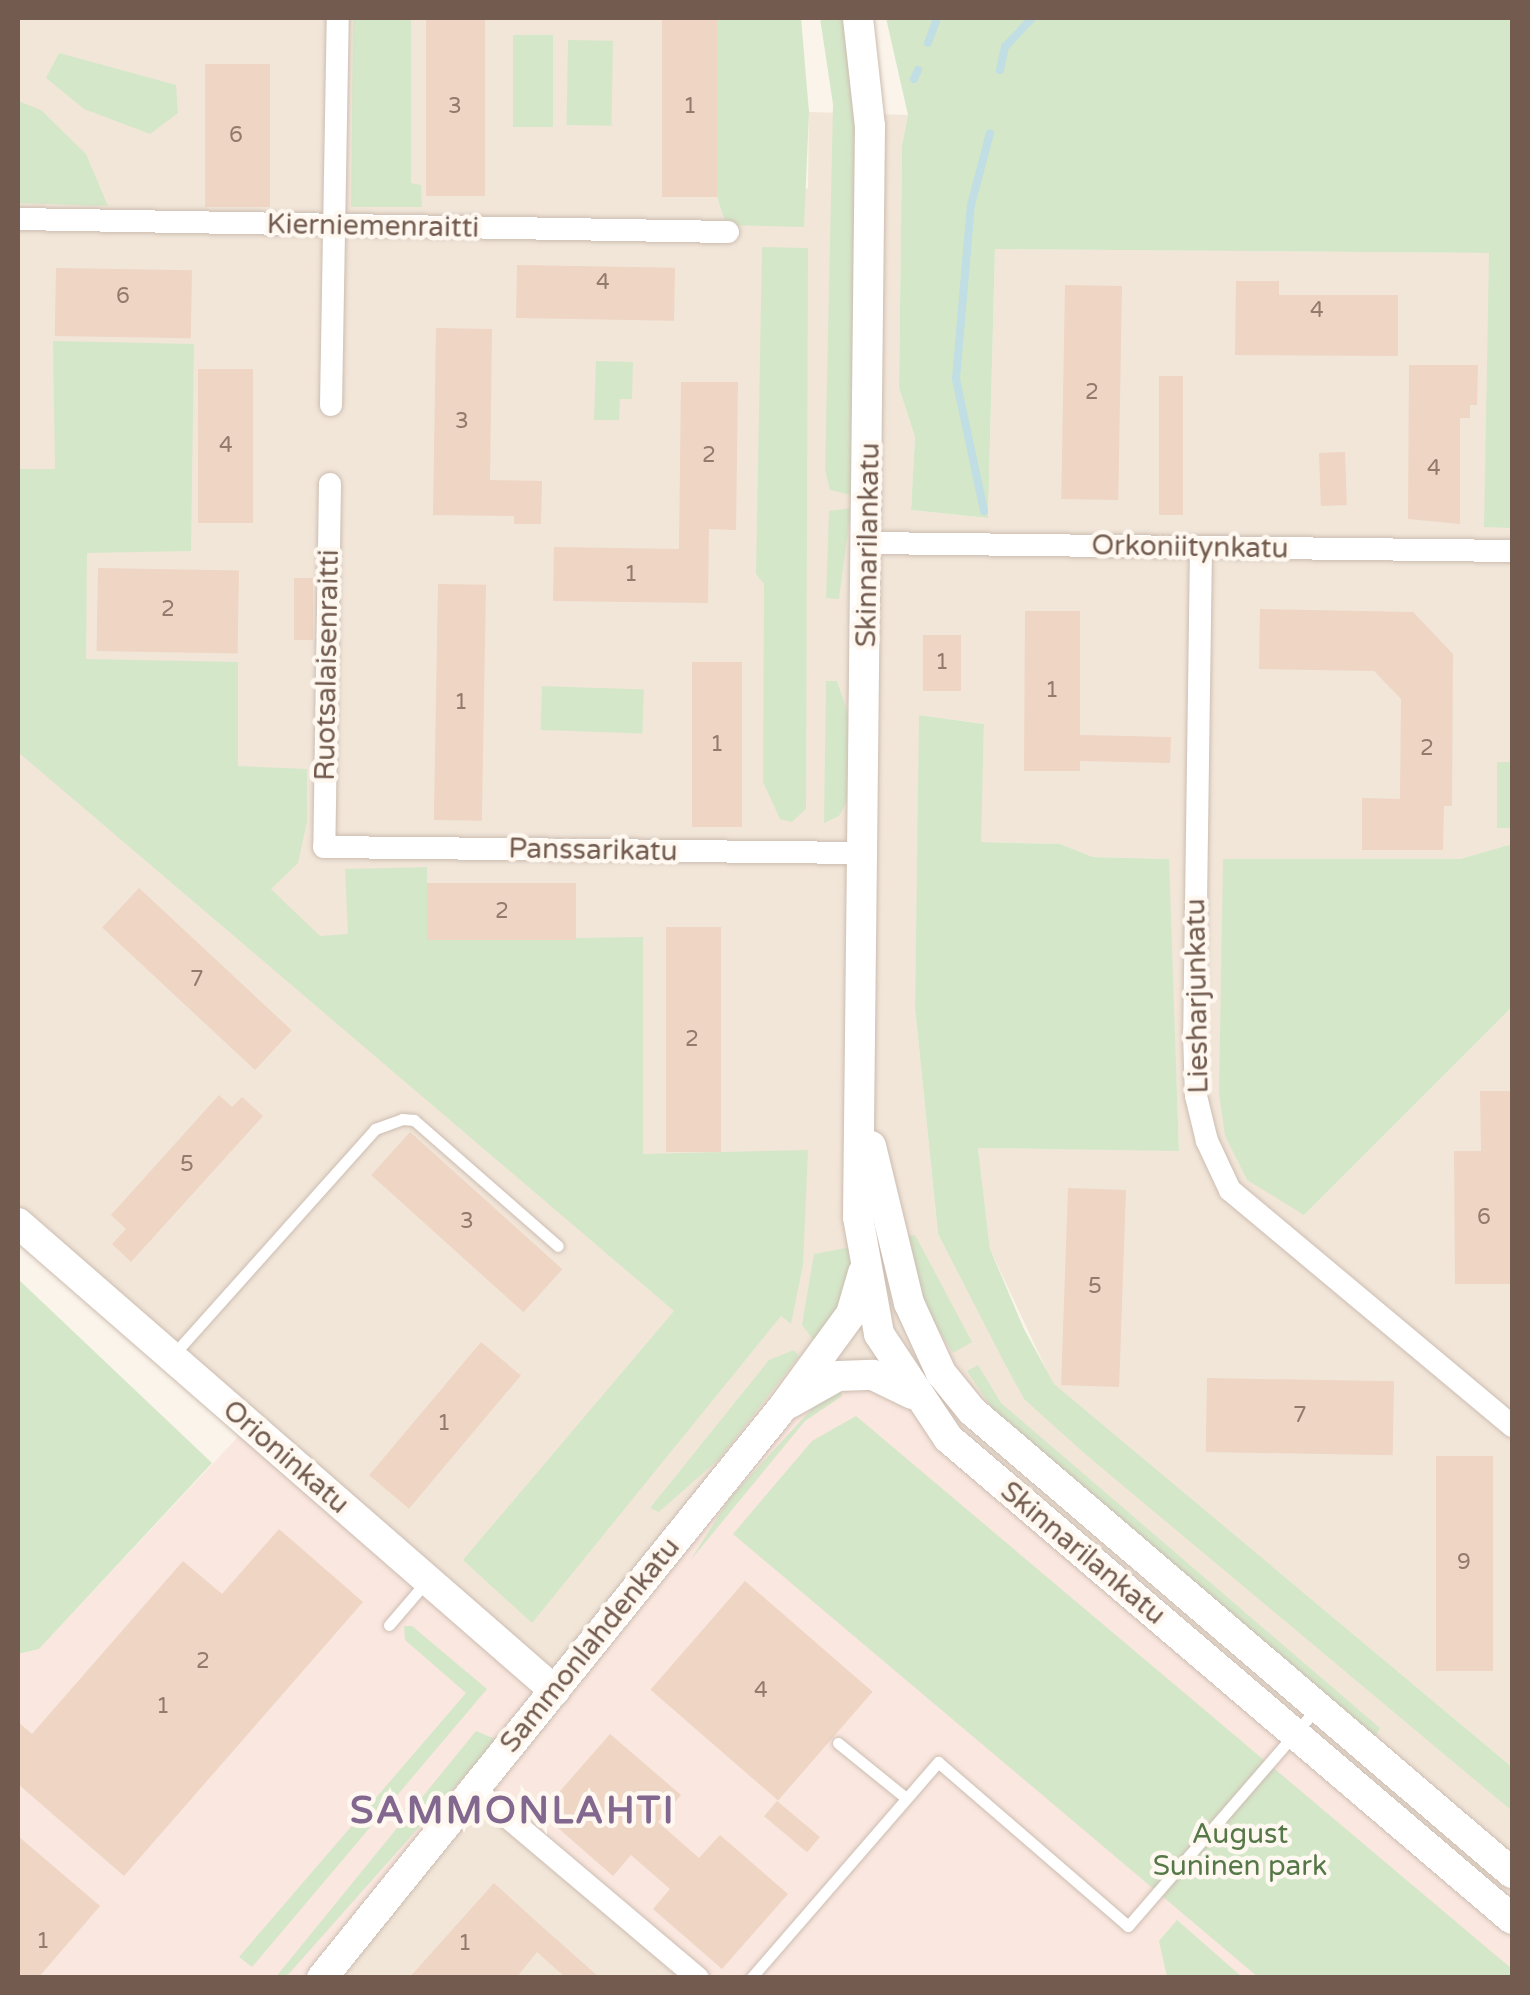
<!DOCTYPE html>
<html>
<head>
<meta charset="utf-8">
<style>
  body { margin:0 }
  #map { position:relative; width:1530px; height:1995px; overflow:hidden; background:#fbf4ea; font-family:"Varela Round",sans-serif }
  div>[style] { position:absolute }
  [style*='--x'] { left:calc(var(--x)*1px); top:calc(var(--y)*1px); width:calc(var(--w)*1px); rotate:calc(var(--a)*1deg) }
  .residential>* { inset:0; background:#f2e6d9 }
  .commercial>* { inset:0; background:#fae7df }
  .green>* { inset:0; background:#d5e7c9; transform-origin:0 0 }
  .stream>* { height:8px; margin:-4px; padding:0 4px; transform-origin:4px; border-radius:4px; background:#c0dee3 }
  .building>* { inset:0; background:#eed5c4; transform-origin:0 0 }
  .roads { filter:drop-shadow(0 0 2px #ccbdb1) drop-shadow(0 0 2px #ccbdb1) }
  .service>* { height:11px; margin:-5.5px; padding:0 5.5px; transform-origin:5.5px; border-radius:5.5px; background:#fff }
  .minor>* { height:22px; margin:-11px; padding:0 11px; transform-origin:11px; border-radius:11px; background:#fff }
  .secondary>* { height:30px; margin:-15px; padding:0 15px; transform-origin:15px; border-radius:15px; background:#fff }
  span { translate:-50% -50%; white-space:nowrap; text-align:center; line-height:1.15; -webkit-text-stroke:9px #fef8f0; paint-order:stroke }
  .number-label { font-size:22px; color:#927a6c }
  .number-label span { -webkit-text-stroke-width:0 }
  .street-label { font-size:28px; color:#735c4f }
  .park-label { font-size:28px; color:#567848 }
  .district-label { font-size:38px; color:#82678f; font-weight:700; letter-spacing:2.5px }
  .frame { position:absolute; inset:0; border:20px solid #735c4f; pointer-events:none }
</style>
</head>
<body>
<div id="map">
  <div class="residential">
    <i style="clip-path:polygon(18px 18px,717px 18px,717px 197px,726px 225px,808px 188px,809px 112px,908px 115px,902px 145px,899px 388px,915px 437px,911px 510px,988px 518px,995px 249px,1490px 253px,1487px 400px,1512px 403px,1512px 844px,1460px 859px,1223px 860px,1304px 1215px,1512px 1007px,1512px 1767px,1053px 1384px,990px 1249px,978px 1148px,1179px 1150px,1168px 859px,1093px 857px,1060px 844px,980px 842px,984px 724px,920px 715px,915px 1008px,938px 1234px,1024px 1399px,1512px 1811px,1512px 1919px,555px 1691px,18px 1223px)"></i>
    <i style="clip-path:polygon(474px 1789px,698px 1978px,322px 1978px)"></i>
  </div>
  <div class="commercial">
    <i style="clip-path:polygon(873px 1375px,1512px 1919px,1512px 1977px,698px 1977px,474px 1789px,322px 1977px,18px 1978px,18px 1654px,39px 1649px,249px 1425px,555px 1691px,783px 1407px)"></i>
  </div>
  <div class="green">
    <i style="clip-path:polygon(353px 18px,411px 18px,411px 183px,421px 185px,422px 207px,351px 207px)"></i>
    <i style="clip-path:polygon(717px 18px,801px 18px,809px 112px,804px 227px,726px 225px,717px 197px)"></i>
    <i style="clip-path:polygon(820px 18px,846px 18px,855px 114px,851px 495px,830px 490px,825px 470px,833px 104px)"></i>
    <i style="clip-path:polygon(886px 18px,1512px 18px,1512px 528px,1484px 527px,1489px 253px,995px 249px,988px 518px,911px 510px,915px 437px,899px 388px,902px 145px,908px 115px)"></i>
    <i style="left:513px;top:35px;width:40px;height:92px"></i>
    <i style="left:568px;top:40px;width:45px;height:85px;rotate:1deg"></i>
    <i style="clip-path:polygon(59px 53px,176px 85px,178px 113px,150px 134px,84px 109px,46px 78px)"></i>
    <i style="clip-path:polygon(18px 101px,41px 110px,86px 154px,108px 206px,18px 203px)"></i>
    <i style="clip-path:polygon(762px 247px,808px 248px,806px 809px,792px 822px,780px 819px,763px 782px,764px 584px,756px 574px)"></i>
    <i style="clip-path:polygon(53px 341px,194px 344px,191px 551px,87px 553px,86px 659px,238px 662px,238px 766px,307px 769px,307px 822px,298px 863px,271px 889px,320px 936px,348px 934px,345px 869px,427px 867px,427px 940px,643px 937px,643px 1154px,808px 1150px,803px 1265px,791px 1324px,781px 1316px,532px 1623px,463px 1560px,674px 1311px,18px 752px,18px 469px,55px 469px)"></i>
    <i style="clip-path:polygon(596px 361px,633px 362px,632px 399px,620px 399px,619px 420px,594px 420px)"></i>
    <i style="clip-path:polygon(851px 508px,839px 599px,826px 598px,829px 511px)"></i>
    <i style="clip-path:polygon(826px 681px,837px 681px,849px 716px,847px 801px,839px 816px,824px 823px)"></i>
    <i style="left:542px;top:686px;width:102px;height:44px;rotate:2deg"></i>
    <i style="clip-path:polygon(919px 715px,984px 724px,981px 842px,1060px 844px,1093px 857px,1169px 859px,1179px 1151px,978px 1148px,990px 1249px,1024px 1329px,1054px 1384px,1512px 1767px,1512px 1811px,1084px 1453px,1024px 1399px,1006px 1366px,938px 1234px,915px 1008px)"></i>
    <i style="left:1497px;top:762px;width:15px;height:66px"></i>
    <i style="clip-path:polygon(1512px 844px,1512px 1007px,1304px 1215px,1247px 1180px,1225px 1136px,1219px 1093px,1223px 859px,1460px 859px)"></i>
    <i style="clip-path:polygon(915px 1235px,972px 1342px,953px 1353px,928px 1313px,901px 1237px)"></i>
    <i style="clip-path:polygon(851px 1247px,852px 1287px,815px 1342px,802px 1325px,814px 1254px)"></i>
    <i style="clip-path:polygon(18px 1279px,212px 1463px,39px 1649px,18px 1654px)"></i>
    <i style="clip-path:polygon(794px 1350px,799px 1356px,720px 1458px,659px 1512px,650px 1508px,769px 1360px)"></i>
    <i style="clip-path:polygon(978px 1365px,1001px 1403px,1380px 1728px,1374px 1739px,996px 1414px,967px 1371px)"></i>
    <i style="clip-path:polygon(840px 1387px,842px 1396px,805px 1421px,690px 1561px,729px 1499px,818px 1402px)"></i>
    <i style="clip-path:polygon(856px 1416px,1512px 1969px,1512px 1977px,1258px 1977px,733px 1534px,812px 1441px)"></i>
    <i style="clip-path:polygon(404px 1626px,412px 1626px,487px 1689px,252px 1967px,239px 1957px,466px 1693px,405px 1640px)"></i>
    <i style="clip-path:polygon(476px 1731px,495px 1739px,484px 1754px,286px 1977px,275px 1978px)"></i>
    <i style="clip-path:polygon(1177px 1920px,1242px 1977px,1167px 1977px,1159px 1941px)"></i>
  </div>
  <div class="stream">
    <i style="--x:928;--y:43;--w:27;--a:-70"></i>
    <i style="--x:1000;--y:70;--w:24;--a:-78"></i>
    <i style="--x:1005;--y:47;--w:40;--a:-47"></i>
    <i style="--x:914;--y:79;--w:10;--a:-66"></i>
    <i style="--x:984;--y:511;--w:135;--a:-102"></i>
    <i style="--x:956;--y:379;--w:175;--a:-85.1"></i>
    <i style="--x:971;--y:205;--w:74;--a:-75.2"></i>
  </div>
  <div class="building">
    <i style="left:426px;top:18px;width:59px;height:178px"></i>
    <i style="left:662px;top:18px;width:55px;height:179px"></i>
    <i style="left:205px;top:64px;width:65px;height:143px"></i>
    <i style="left:517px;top:265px;width:158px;height:53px;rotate:1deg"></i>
    <i style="left:56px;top:268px;width:136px;height:68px;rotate:1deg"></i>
    <i style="clip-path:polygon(1236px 281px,1279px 281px,1279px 295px,1398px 295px,1398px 356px,1235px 355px)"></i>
    <i style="left:1065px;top:285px;width:57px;height:214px;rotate:1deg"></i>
    <i style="clip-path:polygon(436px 328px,492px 329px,490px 480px,542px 481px,541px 524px,514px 524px,514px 516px,433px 515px)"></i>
    <i style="clip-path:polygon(1409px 365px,1478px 365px,1477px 405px,1470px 405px,1470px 418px,1460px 418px,1460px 524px,1408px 519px)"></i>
    <i style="left:198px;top:369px;width:55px;height:154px"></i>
    <i style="left:1159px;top:376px;width:24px;height:139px"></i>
    <i style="clip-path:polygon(681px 382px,738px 382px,736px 530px,709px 529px,708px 603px,553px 601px,554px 547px,679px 549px)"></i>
    <i style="left:1345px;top:452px;width:53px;height:26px;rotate:88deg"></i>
    <i style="left:98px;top:568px;width:141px;height:83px;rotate:1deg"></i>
    <i style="left:294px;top:578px;width:19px;height:62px"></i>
    <i style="left:438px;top:584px;width:48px;height:236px;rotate:1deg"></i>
    <i style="clip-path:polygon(1260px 609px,1413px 612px,1453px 654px,1452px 806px,1444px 806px,1443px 850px,1362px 850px,1362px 798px,1400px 799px,1401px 699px,1374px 671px,1259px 669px)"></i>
    <i style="clip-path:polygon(1025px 611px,1080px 611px,1080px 735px,1171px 737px,1170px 763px,1080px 761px,1080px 771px,1024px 771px)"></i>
    <i style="left:923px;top:635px;width:38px;height:56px"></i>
    <i style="left:692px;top:662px;width:50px;height:165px"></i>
    <i style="left:427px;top:883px;width:149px;height:57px"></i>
    <i style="left:139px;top:888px;width:209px;height:54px;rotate:43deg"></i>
    <i style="left:666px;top:927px;width:55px;height:225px"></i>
    <i style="clip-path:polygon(1480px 1091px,1512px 1091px,1512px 1284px,1455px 1284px,1454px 1151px,1481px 1151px)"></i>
    <i style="clip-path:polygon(219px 1095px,232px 1107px,242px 1097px,263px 1116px,131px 1262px,112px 1244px,126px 1229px,111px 1215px)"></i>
    <i style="left:410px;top:1132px;width:205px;height:58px;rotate:42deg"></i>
    <i style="left:1068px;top:1188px;width:58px;height:197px;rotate:2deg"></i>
    <i style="left:481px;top:1342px;width:52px;height:174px;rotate:40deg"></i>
    <i style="left:1207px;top:1378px;width:187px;height:74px;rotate:1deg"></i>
    <i style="left:1436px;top:1456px;width:57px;height:215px"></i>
    <i style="clip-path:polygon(279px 1529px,363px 1602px,124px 1876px,18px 1784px,18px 1722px,32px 1734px,183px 1561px,222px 1594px)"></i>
    <i style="left:745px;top:1581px;width:169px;height:144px;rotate:41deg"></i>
    <i style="clip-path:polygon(610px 1734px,681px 1795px,658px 1822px,699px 1858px,720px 1835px,788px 1894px,722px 1969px,653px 1909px,670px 1889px,631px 1855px,613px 1876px,541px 1813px)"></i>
    <i style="left:777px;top:1801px;width:56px;height:20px;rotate:40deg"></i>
    <i style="clip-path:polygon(18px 1836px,100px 1906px,38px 1978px,18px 1978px)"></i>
    <i style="clip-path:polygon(494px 1883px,538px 1923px,600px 1978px,566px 1978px,537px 1952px,516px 1978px,409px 1978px)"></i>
  </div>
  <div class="roads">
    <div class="service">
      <i style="--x:174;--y:1354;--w:302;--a:-48.2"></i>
      <i style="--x:375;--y:1129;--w:29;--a:-20"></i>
      <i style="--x:402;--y:1119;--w:12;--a:5"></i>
      <i style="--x:414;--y:1120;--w:191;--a:41.2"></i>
      <i style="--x:389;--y:1625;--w:55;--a:-49.4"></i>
      <i style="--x:838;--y:1743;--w:87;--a:39"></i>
      <i style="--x:751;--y:1978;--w:286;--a:-49.1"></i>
      <i style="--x:938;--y:1762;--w:251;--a:40.8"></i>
      <i style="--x:1128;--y:1926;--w:289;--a:-49.1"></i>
    </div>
    <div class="minor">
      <i style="--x:18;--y:219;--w:710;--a:1.05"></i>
      <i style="--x:331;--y:405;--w:387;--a:-89"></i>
      <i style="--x:330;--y:484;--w:363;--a:90.9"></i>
      <i style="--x:324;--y:847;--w:538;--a:0.64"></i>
      <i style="--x:868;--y:543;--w:644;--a:0.71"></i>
      <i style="--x:1201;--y:547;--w:486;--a:90.8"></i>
      <i style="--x:1194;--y:1033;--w:63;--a:88.2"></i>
      <i style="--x:1196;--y:1096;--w:46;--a:76.3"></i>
      <i style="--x:1207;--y:1141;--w:54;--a:64.9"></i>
      <i style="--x:1230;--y:1190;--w:368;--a:39.9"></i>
      <i style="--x:474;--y:1789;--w:293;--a:40.2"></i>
    </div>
    <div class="secondary">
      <i style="--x:858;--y:18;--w:109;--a:83.7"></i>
      <i style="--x:870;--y:126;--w:1091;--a:90.63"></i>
      <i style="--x:858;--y:1217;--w:119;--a:79.8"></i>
      <i style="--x:879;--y:1334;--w:125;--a:56.4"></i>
      <i style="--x:948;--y:1438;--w:741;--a:40.46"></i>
      <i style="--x:871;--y:1146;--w:162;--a:76.4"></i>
      <i style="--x:909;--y:1303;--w:77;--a:65.4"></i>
      <i style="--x:941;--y:1373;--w:49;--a:50.8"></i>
      <i style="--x:972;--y:1411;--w:711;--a:40.55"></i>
      <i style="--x:18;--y:1223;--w:712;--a:41.07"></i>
      <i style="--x:790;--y:1403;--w:55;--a:-29.4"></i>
      <i style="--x:838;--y:1376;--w:35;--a:-2"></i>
      <i style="--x:873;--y:1375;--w:43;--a:26"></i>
      <i style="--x:322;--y:1978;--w:734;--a:-51.08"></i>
      <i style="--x:783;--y:1407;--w:115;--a:-53.8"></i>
      <i style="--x:851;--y:1314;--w:43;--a:-73.7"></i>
    </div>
  </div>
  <div class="number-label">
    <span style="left:455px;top:107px">3</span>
    <span style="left:690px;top:107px">1</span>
    <span style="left:236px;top:136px">6</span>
    <span style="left:603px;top:283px">4</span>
    <span style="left:123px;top:297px">6</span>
    <span style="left:1317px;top:311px">4</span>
    <span style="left:1092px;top:393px">2</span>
    <span style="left:462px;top:422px">3</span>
    <span style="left:226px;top:446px">4</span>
    <span style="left:709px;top:456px">2</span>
    <span style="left:1434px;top:469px">4</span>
    <span style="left:631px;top:575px">1</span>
    <span style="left:168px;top:610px">2</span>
    <span style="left:942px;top:663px">1</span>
    <span style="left:1052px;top:691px">1</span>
    <span style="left:461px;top:703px">1</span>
    <span style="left:717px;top:745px">1</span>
    <span style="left:1427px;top:749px">2</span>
    <span style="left:502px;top:912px">2</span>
    <span style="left:197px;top:980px">7</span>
    <span style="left:692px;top:1040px">2</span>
    <span style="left:187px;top:1165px">5</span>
    <span style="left:1484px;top:1218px">6</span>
    <span style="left:467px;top:1222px">3</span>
    <span style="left:1095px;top:1287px">5</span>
    <span style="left:1300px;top:1416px">7</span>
    <span style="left:444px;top:1424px">1</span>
    <span style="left:1464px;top:1563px">9</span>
    <span style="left:203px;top:1662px">2</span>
    <span style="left:761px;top:1691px">4</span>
    <span style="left:163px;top:1707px">1</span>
    <span style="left:43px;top:1942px">1</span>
    <span style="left:465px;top:1944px">1</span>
  </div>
  <div class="street-label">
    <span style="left:373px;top:226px;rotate:1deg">Kierniemenraitti</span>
    <span style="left:868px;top:545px;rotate:-89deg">Skinnarilankatu</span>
    <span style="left:1190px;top:547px;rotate:1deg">Orkoniitynkatu</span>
    <span style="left:327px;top:665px;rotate:-89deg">Ruotsalaisenraitti</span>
    <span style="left:593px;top:850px;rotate:1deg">Panssarikatu</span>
    <span style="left:1197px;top:996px;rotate:-91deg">Liesharjunkatu</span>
    <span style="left:286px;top:1457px;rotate:41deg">Orioninkatu</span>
    <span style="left:1083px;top:1553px;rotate:40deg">Skinnarilankatu</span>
    <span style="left:590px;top:1645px;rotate:-51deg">Sammonlahdenkatu</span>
  </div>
  <div class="park-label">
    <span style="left:1240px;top:1850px">August<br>Suninen park</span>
  </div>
  <div class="district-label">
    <span style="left:513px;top:1812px">SAMMONLAHTI</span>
  </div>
  <div class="frame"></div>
</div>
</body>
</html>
